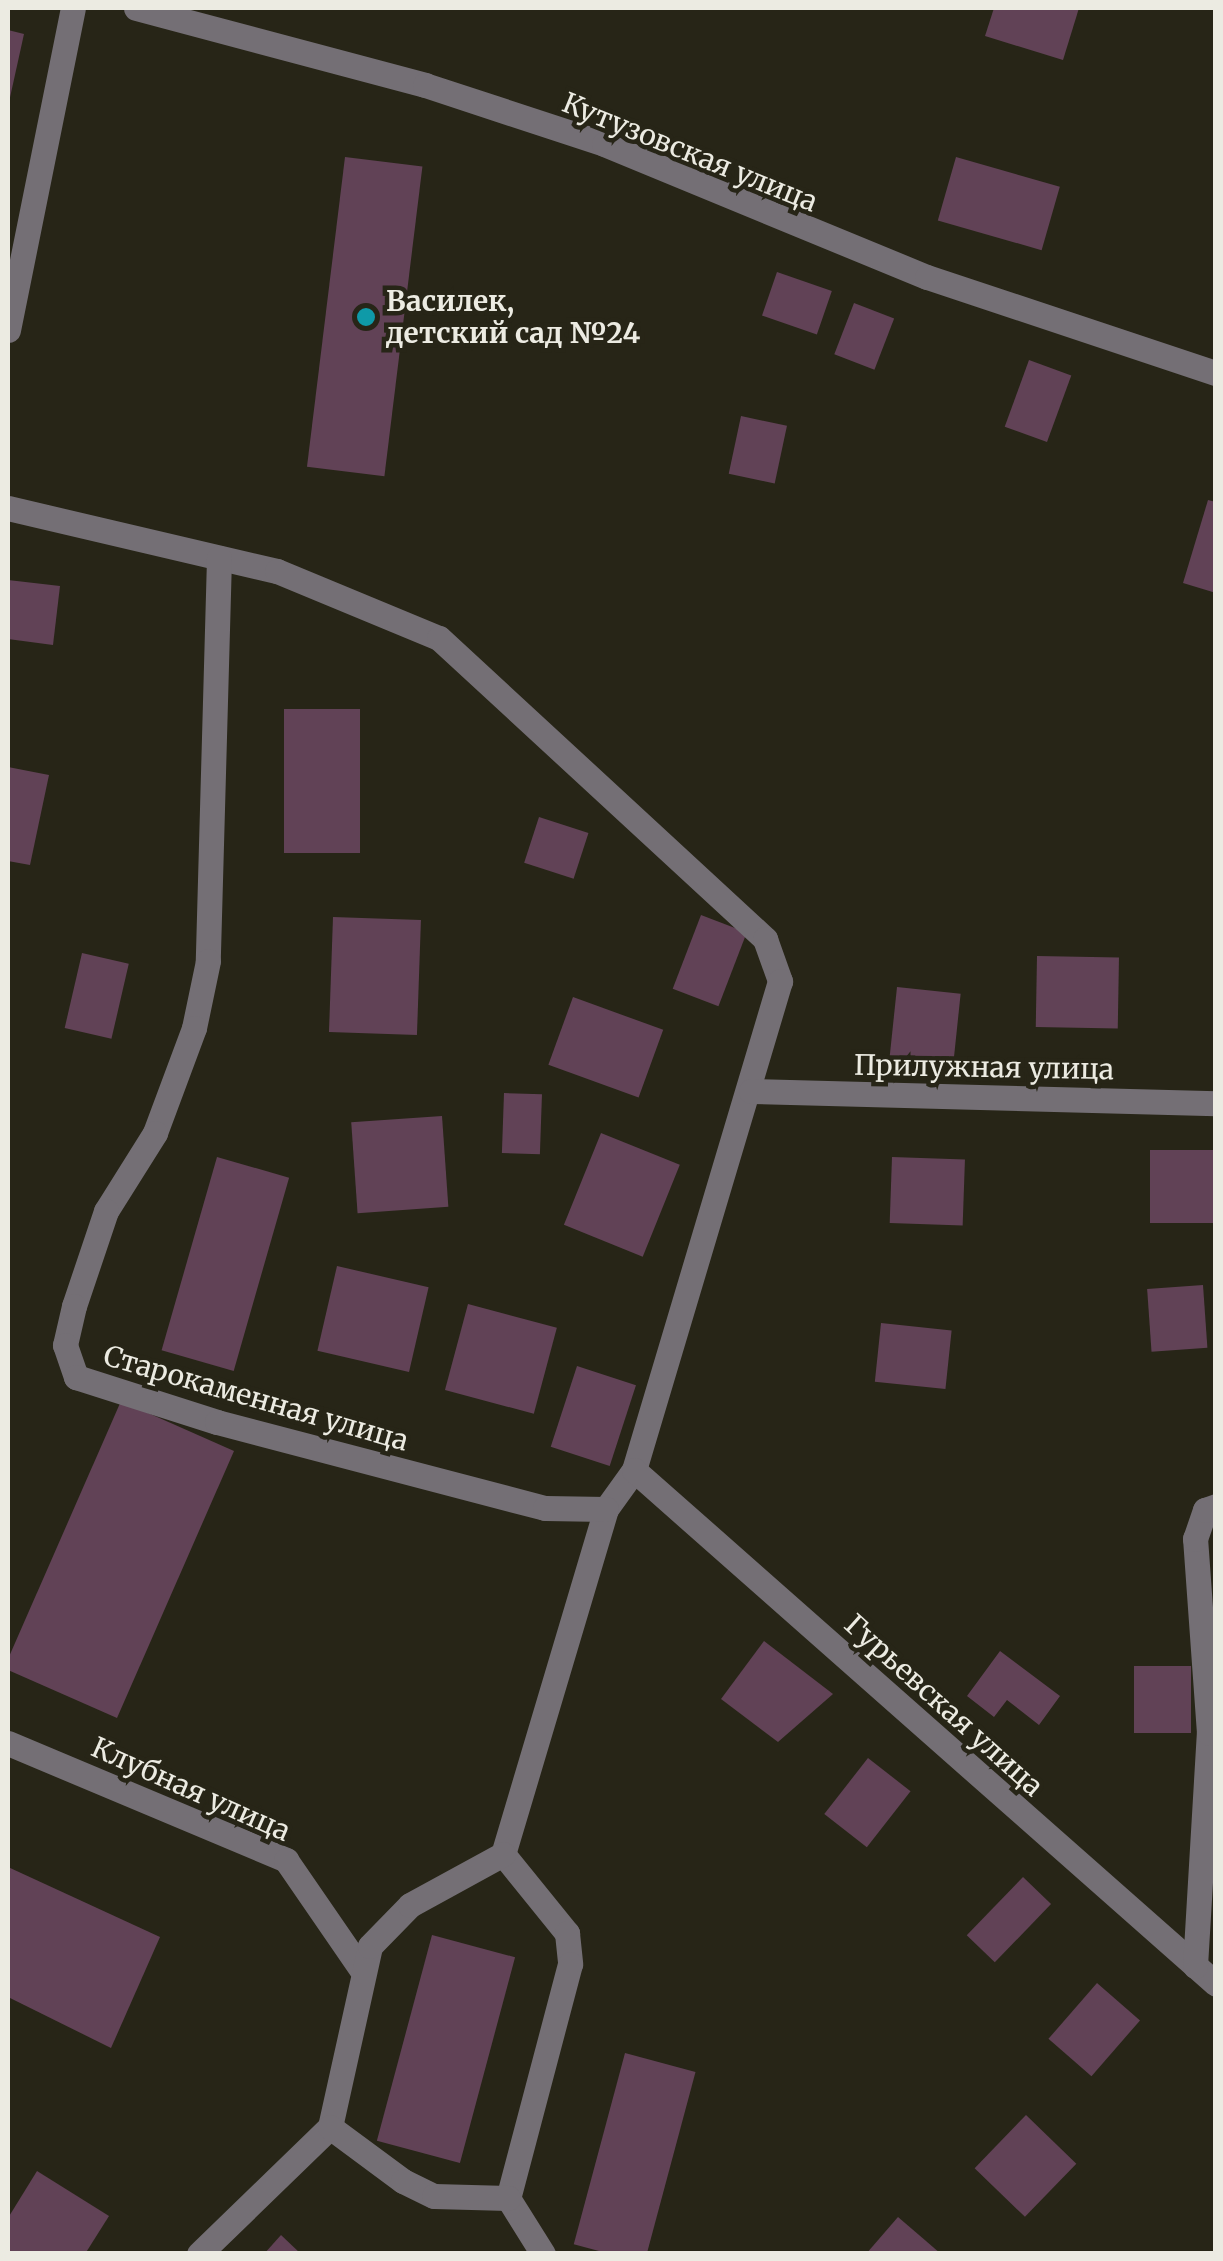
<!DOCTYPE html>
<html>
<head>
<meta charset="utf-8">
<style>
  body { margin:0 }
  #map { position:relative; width:1223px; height:2261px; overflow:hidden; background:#272517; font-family:Merriweather,serif }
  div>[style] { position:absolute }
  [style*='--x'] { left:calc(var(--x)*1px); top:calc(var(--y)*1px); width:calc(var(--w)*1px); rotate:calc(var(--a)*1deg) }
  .building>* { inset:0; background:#614256; transform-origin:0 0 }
  .minor>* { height:25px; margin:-12.5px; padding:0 12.5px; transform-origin:12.5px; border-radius:12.5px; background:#746f75 }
  .dots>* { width:28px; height:28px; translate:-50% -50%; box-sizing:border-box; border:5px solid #272517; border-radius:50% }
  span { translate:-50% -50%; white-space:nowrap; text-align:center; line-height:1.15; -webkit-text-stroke:9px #272517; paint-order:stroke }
  .street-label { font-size:28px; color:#ecebe2 }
  .poi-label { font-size:28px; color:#ecebe2; font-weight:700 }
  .left { translate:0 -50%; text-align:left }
  .frame { position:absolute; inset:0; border:10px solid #ecebe2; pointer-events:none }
</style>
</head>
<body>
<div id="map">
  <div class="building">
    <i style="clip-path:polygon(994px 8px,1079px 8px,1063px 60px,985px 36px)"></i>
    <i style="clip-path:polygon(8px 30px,24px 34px,9px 102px,8px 102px)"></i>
    <i style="left:345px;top:157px;width:78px;height:312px;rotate:7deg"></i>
    <i style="left:956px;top:157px;width:108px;height:66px;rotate:16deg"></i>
    <i style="left:777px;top:272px;width:58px;height:46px;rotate:19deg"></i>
    <i style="left:854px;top:303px;width:43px;height:55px;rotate:21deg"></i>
    <i style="left:1029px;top:360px;width:45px;height:71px;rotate:20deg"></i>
    <i style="left:741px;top:416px;width:47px;height:59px;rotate:12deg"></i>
    <i style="clip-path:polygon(1208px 500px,1216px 502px,1216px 593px,1183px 583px)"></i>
    <i style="clip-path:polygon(8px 580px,60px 586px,53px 645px,8px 639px)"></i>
    <i style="left:284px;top:709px;width:76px;height:144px"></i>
    <i style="clip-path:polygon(8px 767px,49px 775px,30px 865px,8px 861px)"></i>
    <i style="left:539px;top:817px;width:52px;height:48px;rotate:18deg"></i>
    <i style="left:701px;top:915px;width:49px;height:79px;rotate:21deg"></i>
    <i style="left:333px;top:917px;width:88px;height:115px;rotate:2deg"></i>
    <i style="left:82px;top:953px;width:48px;height:77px;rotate:13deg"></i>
    <i style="left:1037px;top:956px;width:82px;height:71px;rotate:1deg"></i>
    <i style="left:897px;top:987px;width:64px;height:78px;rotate:6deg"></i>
    <i style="left:573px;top:997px;width:96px;height:72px;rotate:20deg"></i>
    <i style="left:504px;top:1093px;width:38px;height:60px;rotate:2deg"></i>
    <i style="left:442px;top:1116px;width:91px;height:91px;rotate:86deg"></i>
    <i style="left:601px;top:1133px;width:85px;height:99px;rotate:22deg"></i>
    <i style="left:1216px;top:1150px;width:73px;height:66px;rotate:90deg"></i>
    <i style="left:217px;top:1157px;width:75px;height:201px;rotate:16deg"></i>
    <i style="left:892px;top:1157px;width:73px;height:66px;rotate:2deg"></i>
    <i style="left:337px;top:1266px;width:94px;height:87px;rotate:13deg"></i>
    <i style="left:1203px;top:1285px;width:63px;height:56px;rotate:86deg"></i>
    <i style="left:468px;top:1304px;width:92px;height:89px;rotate:15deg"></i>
    <i style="left:881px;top:1323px;width:71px;height:59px;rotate:6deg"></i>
    <i style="left:577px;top:1366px;width:62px;height:85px;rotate:18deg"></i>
    <i style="clip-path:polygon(121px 1401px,234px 1451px,117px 1718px,8px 1670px,8px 1659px)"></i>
    <i style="clip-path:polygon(764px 1641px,833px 1694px,778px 1742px,721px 1699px)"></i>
    <i style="clip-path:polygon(1000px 1651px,1060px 1696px,1039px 1725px,1007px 1700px,994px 1717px,967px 1696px)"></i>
    <i style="left:1134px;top:1666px;width:57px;height:67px"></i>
    <i style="left:868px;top:1758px;width:54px;height:71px;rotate:38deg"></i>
    <i style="clip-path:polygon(8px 1867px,160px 1937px,111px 2048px,8px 1997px)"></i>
    <i style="left:1023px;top:1877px;width:39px;height:81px;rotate:44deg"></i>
    <i style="left:432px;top:1935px;width:86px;height:213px;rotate:15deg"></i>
    <i style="left:1097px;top:1983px;width:57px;height:74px;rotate:41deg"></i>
    <i style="left:625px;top:2053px;width:73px;height:198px;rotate:15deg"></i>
    <i style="left:1026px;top:2115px;width:70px;height:74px;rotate:44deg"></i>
    <i style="clip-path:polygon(37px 2171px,109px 2216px,85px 2254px,8px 2254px,8px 2218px)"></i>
    <i style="clip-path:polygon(898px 2217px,926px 2241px,941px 2254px,866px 2254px)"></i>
    <i style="clip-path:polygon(281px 2235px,301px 2254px,264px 2254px)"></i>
  </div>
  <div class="minor">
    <i style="--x:136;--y:8;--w:299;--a:14.9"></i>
    <i style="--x:425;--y:85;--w:188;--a:18.2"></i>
    <i style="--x:604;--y:144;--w:349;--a:22.4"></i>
    <i style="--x:927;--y:277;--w:305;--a:18.4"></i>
    <i style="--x:8;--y:330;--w:328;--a:-78.6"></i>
    <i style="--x:8;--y:508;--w:276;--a:13.2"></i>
    <i style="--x:277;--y:571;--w:175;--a:22.5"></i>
    <i style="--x:439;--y:638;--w:444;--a:42.7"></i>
    <i style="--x:765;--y:939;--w:45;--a:70.3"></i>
    <i style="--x:780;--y:981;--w:510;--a:106.62"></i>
    <i style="--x:634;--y:1470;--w:48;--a:125.7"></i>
    <i style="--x:606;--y:1509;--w:360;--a:106.6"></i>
    <i style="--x:503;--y:1854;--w:102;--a:51"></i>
    <i style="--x:567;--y:1933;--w:31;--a:84"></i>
    <i style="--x:570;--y:1964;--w:242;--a:104.8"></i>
    <i style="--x:508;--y:2198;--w:66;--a:58"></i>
    <i style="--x:219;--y:558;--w:403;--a:91.6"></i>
    <i style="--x:208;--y:961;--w:68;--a:101.8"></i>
    <i style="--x:194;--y:1028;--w:112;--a:110.4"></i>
    <i style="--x:155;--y:1133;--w:92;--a:122.1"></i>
    <i style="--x:106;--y:1211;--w:100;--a:108.6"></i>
    <i style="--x:74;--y:1306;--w:40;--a:103"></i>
    <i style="--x:65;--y:1345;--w:34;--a:71"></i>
    <i style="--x:76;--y:1377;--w:148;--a:17.7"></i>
    <i style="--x:217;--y:1422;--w:339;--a:14.7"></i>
    <i style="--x:545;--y:1508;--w:61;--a:0.9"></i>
    <i style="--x:751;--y:1091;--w:465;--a:1.5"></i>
    <i style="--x:634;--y:1470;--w:776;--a:41.45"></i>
    <i style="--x:8;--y:1743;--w:302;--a:22.8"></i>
    <i style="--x:286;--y:1860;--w:132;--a:55.5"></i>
    <i style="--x:1195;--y:1966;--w:233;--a:-86.6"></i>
    <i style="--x:1209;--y:1733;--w:195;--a:-94.1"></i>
    <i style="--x:1195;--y:1539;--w:31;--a:-71"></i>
    <i style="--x:1205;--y:1510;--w:12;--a:-20"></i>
    <i style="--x:330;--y:2127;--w:185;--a:-77.5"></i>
    <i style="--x:370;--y:1946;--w:57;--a:-45.7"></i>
    <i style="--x:410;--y:1905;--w:106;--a:-28.7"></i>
    <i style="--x:199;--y:2254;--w:182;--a:-44.1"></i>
    <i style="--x:330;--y:2127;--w:91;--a:36.5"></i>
    <i style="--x:403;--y:2181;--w:34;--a:26"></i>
    <i style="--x:434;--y:2196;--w:74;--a:1.5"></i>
  </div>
  <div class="dots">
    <i style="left:366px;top:317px;background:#0f9aa8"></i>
  </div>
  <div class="street-label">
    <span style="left:690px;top:152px;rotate:22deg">Кутузовская улица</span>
    <span style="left:984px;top:1067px;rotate:1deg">Прилужная улица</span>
    <span style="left:256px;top:1398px;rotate:16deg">Старокаменная улица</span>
    <span style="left:944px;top:1705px;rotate:42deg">Гурьевская улица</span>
    <span style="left:191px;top:1789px;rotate:24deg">Клубная улица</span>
  </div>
  <div class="poi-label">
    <span class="left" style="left:386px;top:317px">Василек,<br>детский сад №24</span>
  </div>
  <div class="frame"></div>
</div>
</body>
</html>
